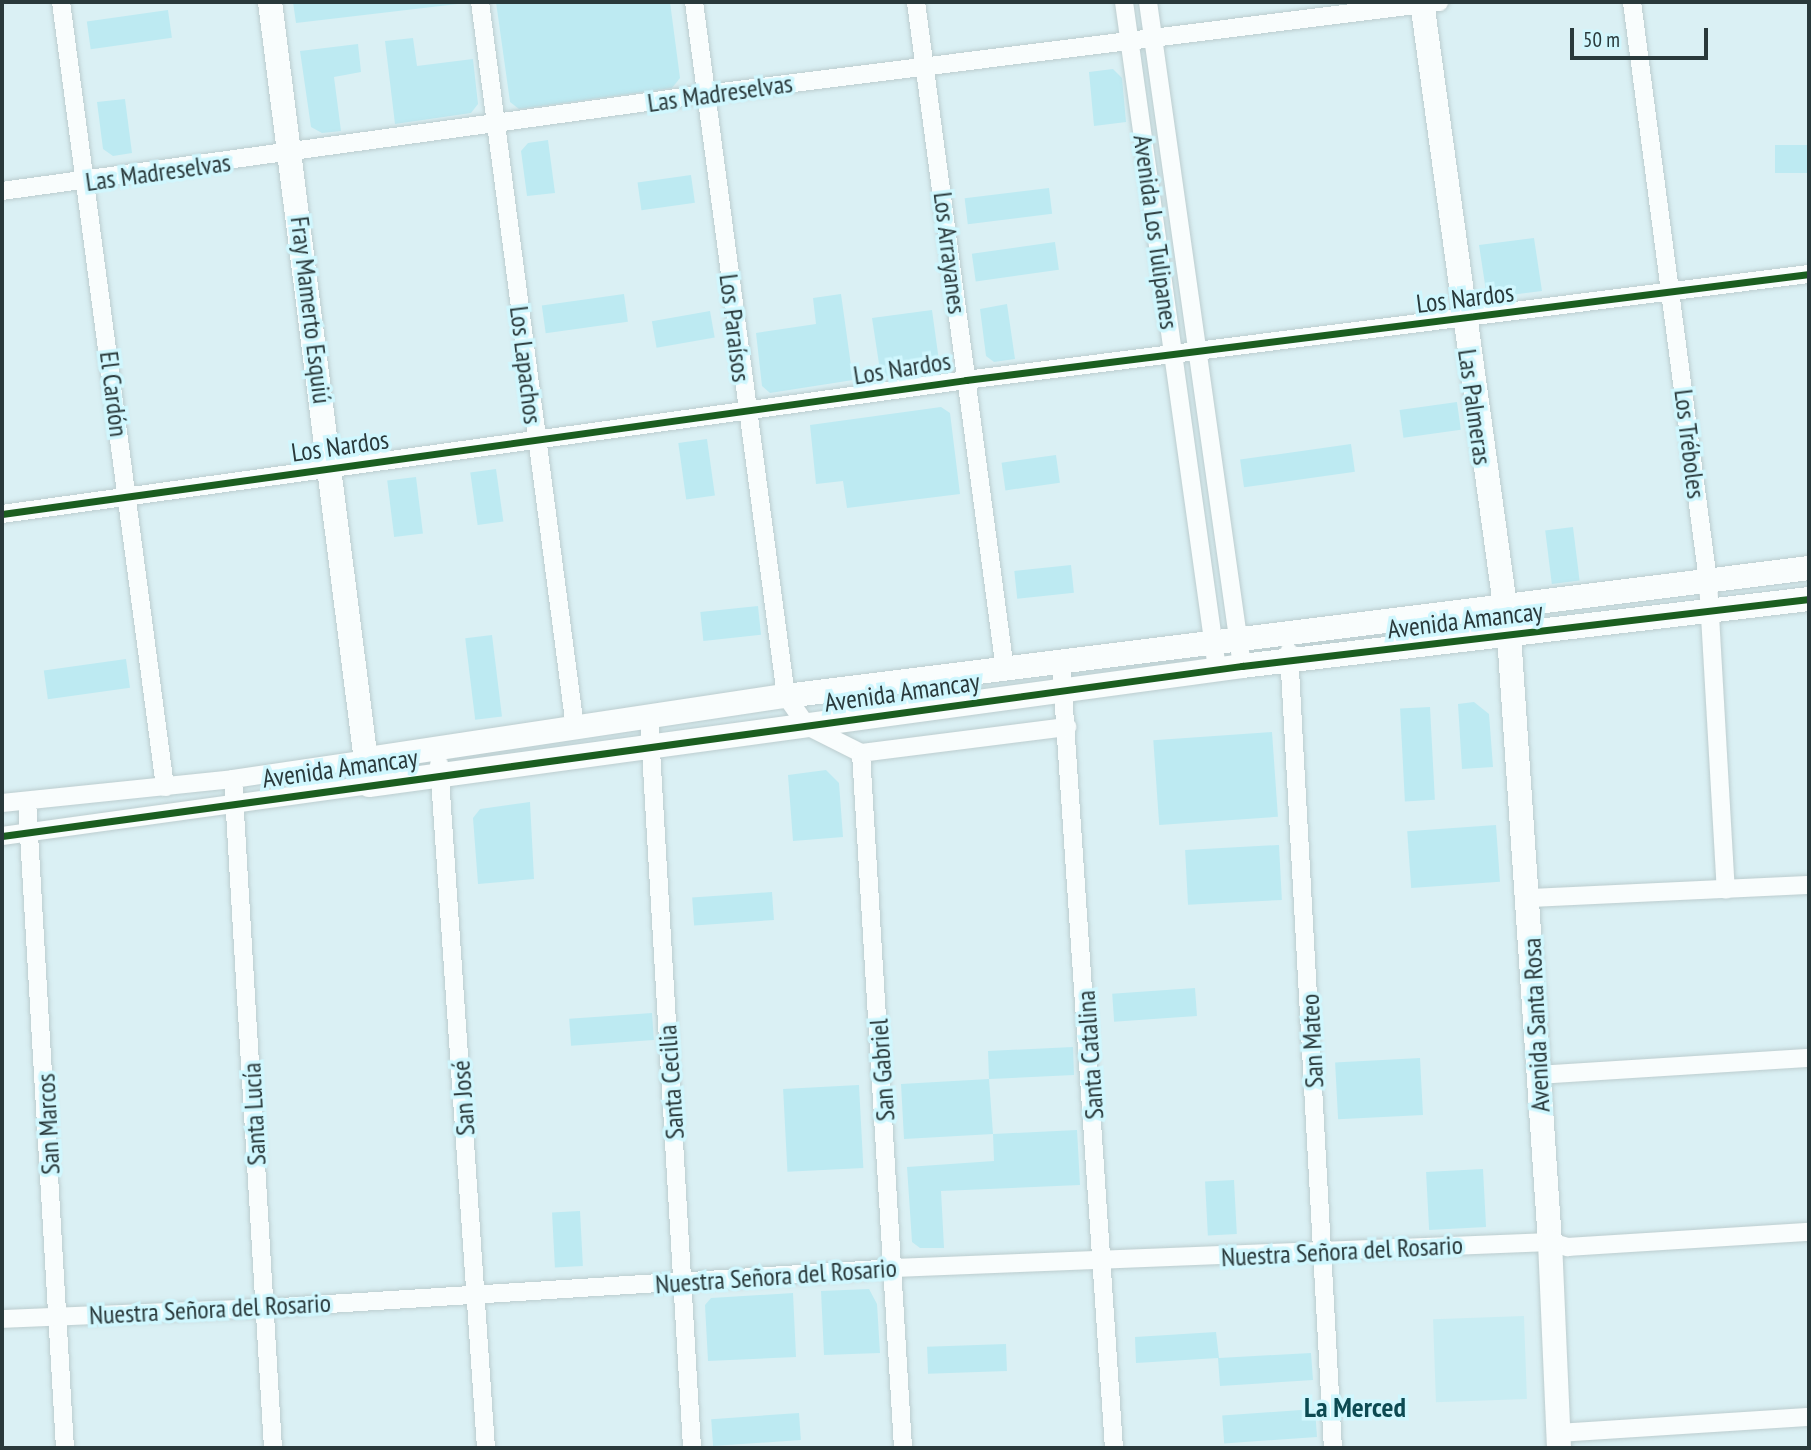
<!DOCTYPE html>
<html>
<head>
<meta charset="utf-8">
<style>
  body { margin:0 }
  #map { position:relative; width:1811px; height:1450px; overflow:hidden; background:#daf0f4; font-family:"PT Sans Narrow",sans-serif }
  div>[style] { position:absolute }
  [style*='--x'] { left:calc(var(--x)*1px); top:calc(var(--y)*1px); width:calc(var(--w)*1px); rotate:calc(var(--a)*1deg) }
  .built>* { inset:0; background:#c9edf3; transform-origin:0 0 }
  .green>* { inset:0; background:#bdeaf2; transform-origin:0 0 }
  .roads { filter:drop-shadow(0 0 2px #bccdcf) drop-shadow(0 0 2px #bccdcf) }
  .street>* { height:18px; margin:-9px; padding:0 9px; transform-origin:9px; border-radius:9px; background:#f9fdfd }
  .secondary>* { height:24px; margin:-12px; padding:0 12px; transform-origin:12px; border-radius:12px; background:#f9fdfd }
  .cycleway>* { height:7px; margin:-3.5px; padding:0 3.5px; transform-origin:3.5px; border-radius:3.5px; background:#1b5e20 }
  span { translate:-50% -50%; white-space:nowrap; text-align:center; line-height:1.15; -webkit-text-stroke:7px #d0f7fe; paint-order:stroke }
  .street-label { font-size:26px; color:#29393b }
  .neighbourhood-label { font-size:28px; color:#0c4a52; font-weight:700 }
  .frame { position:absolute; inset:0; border:4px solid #29393b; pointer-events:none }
  .scale { position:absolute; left:1570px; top:28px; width:138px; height:32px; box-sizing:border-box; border:4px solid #29393b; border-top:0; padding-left:9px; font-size:21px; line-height:24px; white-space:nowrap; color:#29393b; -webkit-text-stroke:5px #d0f7fe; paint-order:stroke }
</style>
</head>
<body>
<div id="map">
  <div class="built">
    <i style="left:1524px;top:1316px;width:83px;height:91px;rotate:88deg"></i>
  </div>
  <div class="green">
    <i style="clip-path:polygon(293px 2px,466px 2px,466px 3px,296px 23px)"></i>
    <i style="clip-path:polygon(496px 2px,670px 2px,680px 78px,672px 88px,519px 109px,510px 102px)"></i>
    <i style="left:168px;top:10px;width:28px;height:82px;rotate:82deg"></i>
    <i style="clip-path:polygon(413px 38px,417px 66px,473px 59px,478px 104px,471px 113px,395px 124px,385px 41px)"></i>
    <i style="clip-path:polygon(358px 44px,361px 72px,334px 77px,341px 131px,322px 133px,311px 127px,300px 51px)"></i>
    <i style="clip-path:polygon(1113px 69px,1122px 78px,1126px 122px,1094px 126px,1089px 72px)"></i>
    <i style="clip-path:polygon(125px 99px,132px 153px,113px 156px,103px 149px,97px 102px)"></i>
    <i style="clip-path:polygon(548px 140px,555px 193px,527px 196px,521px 151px,528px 143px)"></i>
    <i style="left:1809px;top:145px;width:28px;height:34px;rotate:90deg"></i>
    <i style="left:691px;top:175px;width:28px;height:54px;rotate:82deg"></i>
    <i style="left:1049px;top:188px;width:26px;height:85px;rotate:83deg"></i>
    <i style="clip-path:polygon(1534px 238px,1542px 291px,1494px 297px,1486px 291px,1479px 245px)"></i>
    <i style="left:1055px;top:242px;width:28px;height:84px;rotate:82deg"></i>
    <i style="left:624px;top:294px;width:28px;height:83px;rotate:82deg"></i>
    <i style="clip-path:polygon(841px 294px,853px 380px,770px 393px,762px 386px,756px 333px,816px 324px,813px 298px)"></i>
    <i style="clip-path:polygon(1007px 304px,1015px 359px,994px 362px,986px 356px,980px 309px)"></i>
    <i style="clip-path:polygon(932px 310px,939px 361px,932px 369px,881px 377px,872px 318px)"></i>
    <i style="left:710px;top:311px;width:27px;height:59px;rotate:80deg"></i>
    <i style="left:1457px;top:402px;width:28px;height:58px;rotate:82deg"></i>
    <i style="clip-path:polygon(941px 407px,950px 413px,960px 494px,847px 508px,843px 481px,816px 484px,810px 425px)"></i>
    <i style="left:707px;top:439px;width:57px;height:29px;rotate:82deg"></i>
    <i style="left:1351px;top:444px;width:28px;height:112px;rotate:82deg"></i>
    <i style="left:1056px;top:455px;width:28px;height:55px;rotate:82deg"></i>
    <i style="left:496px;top:469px;width:53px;height:26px;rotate:82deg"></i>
    <i style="left:416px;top:477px;width:57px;height:29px;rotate:83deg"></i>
    <i style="left:1573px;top:527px;width:54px;height:28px;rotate:83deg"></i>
    <i style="left:1071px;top:565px;width:28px;height:57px;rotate:84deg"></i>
    <i style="left:758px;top:606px;width:29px;height:58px;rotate:84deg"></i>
    <i style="left:492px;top:635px;width:82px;height:27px;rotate:83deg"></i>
    <i style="left:126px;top:659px;width:29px;height:83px;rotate:82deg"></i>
    <i style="clip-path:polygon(1474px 702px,1489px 714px,1493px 767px,1462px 769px,1458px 704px)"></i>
    <i style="left:1430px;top:707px;width:93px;height:30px;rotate:87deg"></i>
    <i style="left:1272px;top:732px;width:85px;height:119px;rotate:86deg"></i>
    <i style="clip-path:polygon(826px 770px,839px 783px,843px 837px,793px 841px,788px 775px)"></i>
    <i style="clip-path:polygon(530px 802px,534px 879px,478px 884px,473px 818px,480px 809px)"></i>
    <i style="left:1496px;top:825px;width:57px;height:89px;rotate:86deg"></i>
    <i style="left:1279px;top:845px;width:55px;height:94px;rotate:87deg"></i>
    <i style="left:772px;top:892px;width:28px;height:80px;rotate:86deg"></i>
    <i style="left:1195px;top:988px;width:28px;height:83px;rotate:86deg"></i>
    <i style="left:652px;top:1013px;width:27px;height:83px;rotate:86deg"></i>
    <i style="clip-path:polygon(1073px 1047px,1074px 1075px,989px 1079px,993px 1134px,1077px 1130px,1080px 1185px,941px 1191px,944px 1248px,920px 1248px,912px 1242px,907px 1167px,994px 1161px,993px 1134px,904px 1139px,901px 1084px,989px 1079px,988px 1051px)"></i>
    <i style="left:1420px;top:1058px;width:57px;height:85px;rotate:87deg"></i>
    <i style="left:859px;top:1085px;width:83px;height:76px;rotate:87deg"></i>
    <i style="left:1483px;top:1169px;width:58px;height:57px;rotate:87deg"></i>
    <i style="left:1234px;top:1180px;width:54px;height:29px;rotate:87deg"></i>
    <i style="left:580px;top:1211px;width:55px;height:28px;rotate:87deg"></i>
    <i style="clip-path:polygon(869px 1289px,877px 1304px,880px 1353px,824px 1355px,821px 1291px)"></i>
    <i style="clip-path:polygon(793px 1293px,796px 1357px,708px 1361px,705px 1305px,711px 1298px)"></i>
    <i style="clip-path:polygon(1216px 1332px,1219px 1358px,1311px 1353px,1313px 1380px,1220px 1386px,1218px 1358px,1136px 1363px,1135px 1337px)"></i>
    <i style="left:1006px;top:1344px;width:27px;height:79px;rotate:88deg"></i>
    <i style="left:1315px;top:1409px;width:28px;height:93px;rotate:86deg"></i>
    <i style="left:799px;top:1413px;width:27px;height:88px;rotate:86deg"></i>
  </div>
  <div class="roads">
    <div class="street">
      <i style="--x:61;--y:2;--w:792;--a:82.45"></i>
      <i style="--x:480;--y:2;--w:732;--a:82.54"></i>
      <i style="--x:694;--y:2;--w:700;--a:82.45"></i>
      <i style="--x:786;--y:696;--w:37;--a:55"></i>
      <i style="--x:807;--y:726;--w:60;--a:26.6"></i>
      <i style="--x:861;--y:753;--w:696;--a:86.54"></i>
      <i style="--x:916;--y:2;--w:674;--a:82.41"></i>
      <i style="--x:1124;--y:2;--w:673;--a:82.06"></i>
      <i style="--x:1148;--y:2;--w:671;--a:81.94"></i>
      <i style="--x:1632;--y:2;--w:584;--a:82.52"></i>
      <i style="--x:1708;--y:581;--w:309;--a:86.7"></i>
      <i style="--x:2;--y:191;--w:711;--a:-7.85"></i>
      <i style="--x:706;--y:94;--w:739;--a:-7.15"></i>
      <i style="--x:2;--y:514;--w:973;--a:-7.91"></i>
      <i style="--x:966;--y:380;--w:850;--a:-7.17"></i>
      <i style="--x:1289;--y:652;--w:797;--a:86.84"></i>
      <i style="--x:1061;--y:663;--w:787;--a:86.14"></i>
      <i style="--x:649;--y:717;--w:732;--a:86.63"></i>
      <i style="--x:861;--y:753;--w:208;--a:-7.2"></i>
      <i style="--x:439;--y:764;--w:686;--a:86.07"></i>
      <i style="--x:233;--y:779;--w:670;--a:86.58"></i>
      <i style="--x:27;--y:801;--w:648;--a:86.64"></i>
      <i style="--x:2;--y:803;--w:232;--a:-5.9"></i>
      <i style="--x:233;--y:779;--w:135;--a:-8.5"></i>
      <i style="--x:2;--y:836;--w:371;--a:-7.9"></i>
      <i style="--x:1529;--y:898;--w:280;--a:-2.7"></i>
      <i style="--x:1538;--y:1075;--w:272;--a:-3.6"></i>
      <i style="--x:2;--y:1319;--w:264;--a:-2.4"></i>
      <i style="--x:266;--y:1308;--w:629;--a:-3.64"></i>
      <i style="--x:894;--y:1268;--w:657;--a:-2.27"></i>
      <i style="--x:1550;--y:1242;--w:19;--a:16"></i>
      <i style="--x:1568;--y:1247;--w:241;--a:-3.6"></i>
      <i style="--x:1559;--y:1433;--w:251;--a:-3.7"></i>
    </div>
    <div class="secondary">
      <i style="--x:270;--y:2;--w:789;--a:82.79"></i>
      <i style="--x:369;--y:785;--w:881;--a:-7.76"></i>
      <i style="--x:1242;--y:666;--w:571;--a:-6.74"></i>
      <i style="--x:1422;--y:2;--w:639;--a:82.17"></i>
      <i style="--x:1509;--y:635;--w:608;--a:86.14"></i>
      <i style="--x:1550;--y:1242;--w:206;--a:87.5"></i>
      <i style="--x:367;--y:759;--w:424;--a:-8.6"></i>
      <i style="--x:786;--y:696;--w:1031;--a:-7.13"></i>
    </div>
  </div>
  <div class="cycleway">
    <i style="--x:2;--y:514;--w:973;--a:-7.91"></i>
    <i style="--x:966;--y:380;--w:850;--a:-7.17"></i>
    <i style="--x:2;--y:836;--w:1252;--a:-7.81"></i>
    <i style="--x:1242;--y:666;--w:571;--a:-6.74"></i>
  </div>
  <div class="street-label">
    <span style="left:720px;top:93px;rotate:-8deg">Las Madreselvas</span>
    <span style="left:158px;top:172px;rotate:-8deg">Las Madreselvas</span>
    <span style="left:1156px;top:232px;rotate:82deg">Avenida Los Tulipanes</span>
    <span style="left:950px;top:253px;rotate:83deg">Los Arrayanes</span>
    <span style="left:1465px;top:298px;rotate:-7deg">Los Nardos</span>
    <span style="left:311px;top:310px;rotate:83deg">Fray Mamerto Esquiú</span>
    <span style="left:735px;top:328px;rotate:83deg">Los Paraísos</span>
    <span style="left:526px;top:365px;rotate:83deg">Los Lapachos</span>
    <span style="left:902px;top:368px;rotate:-9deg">Los Nardos</span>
    <span style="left:114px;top:394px;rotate:83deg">El Cardón</span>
    <span style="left:1475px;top:407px;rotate:82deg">Las Palmeras</span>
    <span style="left:1690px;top:444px;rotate:83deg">Los Tréboles</span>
    <span style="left:340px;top:446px;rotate:-8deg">Los Nardos</span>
    <span style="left:1465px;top:620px;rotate:-7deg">Avenida Amancay</span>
    <span style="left:902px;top:692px;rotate:-8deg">Avenida Amancay</span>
    <span style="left:340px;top:768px;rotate:-8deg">Avenida Amancay</span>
    <span style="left:1536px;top:1025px;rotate:-93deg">Avenida Santa Rosa</span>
    <span style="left:1312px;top:1041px;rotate:-93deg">San Mateo</span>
    <span style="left:1090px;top:1055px;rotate:-94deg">Santa Catalina</span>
    <span style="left:882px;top:1070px;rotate:-94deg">San Gabriel</span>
    <span style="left:671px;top:1082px;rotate:-94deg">Santa Cecilia</span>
    <span style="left:463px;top:1098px;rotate:-94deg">San José</span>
    <span style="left:254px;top:1114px;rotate:-93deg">Santa Lucía</span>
    <span style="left:48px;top:1124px;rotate:-93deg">San Marcos</span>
    <span style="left:1342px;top:1251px;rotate:-3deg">Nuestra Señora del Rosario</span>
    <span style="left:776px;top:1276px;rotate:-4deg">Nuestra Señora del Rosario</span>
    <span style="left:210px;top:1309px;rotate:-3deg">Nuestra Señora del Rosario</span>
  </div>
  <div class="neighbourhood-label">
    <span style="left:1355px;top:1407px">La Merced</span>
  </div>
  <div class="frame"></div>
  <div class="scale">50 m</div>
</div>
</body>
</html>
